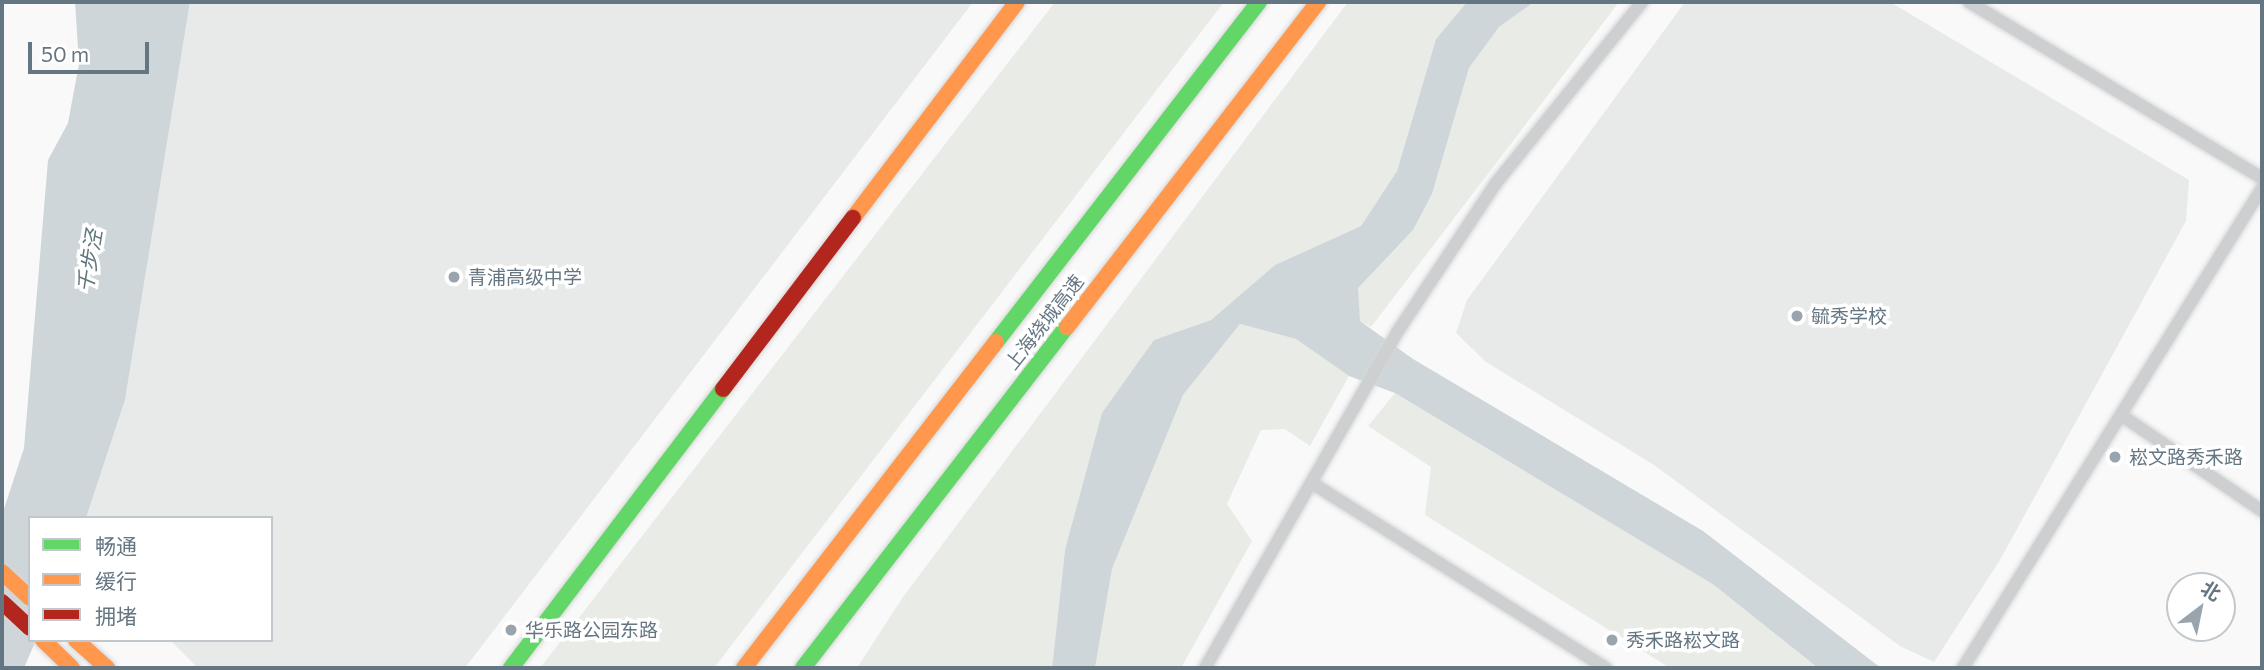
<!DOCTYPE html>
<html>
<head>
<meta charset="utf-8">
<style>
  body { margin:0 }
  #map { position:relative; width:2264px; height:670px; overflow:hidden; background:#f9f9f9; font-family:Commissioner,"Noto Sans SC",sans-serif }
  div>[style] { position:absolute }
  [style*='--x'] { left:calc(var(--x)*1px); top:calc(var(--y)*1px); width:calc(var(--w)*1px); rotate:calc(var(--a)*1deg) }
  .built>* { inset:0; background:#e8e9e9 }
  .green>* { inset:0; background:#e8ebe6 }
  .water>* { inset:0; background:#ced6d9 }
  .roads { filter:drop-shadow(0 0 2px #d5d6d7) drop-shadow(0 0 2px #d5d6d7) }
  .street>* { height:12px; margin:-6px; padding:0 6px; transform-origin:6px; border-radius:6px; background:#cecfd0 }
  .fast>* { height:16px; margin:-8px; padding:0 8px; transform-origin:8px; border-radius:8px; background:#63d668 }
  .slow>* { height:16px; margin:-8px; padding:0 8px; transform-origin:8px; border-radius:8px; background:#ff974d }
  .jam>* { height:16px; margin:-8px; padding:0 8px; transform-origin:8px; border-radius:8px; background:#b3261e }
  .dots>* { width:19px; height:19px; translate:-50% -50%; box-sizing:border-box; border:4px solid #fff; border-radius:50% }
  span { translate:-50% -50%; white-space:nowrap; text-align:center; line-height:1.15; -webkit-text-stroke:7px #fff; paint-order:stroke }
  .poi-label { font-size:19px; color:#657683 }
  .left { translate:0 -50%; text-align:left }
  .street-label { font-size:19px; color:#657683 }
  .water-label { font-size:21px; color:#60757c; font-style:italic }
  .frame { position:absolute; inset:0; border:4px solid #657683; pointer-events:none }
  .legend { position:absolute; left:28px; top:516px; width:245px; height:126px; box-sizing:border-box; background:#fff; border:2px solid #c1c8cd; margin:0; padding:9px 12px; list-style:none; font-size:21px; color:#657683 }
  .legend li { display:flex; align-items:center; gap:14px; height:35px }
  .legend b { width:35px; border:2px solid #c1c8cd }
  .north { position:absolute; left:2166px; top:572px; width:70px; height:70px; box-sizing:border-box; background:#fff; border:2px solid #c1c8cd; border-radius:50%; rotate:32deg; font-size:19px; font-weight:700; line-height:28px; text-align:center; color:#657683 }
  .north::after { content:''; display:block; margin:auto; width:24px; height:32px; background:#99a4ac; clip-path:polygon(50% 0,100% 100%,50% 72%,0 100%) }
  .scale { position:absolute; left:28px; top:42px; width:121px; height:32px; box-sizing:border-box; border:4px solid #657683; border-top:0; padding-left:9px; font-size:21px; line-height:24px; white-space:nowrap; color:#657683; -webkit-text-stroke:5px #fff; paint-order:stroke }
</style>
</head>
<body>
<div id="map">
  <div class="built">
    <i style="clip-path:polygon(190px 2px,973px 2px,465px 668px,198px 668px,170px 640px,271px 640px,271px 518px,86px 518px,125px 400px)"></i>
    <i style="clip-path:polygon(1685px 2px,1890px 2px,2189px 180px,2186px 221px,2000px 560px,1934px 662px,1900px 646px,1654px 465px,1486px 362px,1456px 333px,1467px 300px)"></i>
  </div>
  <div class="green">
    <i style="clip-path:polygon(1055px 2px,1224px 2px,714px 668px,540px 668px)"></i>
    <i style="clip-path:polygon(1348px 2px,1467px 2px,1436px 39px,1397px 171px,1361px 226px,1275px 265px,1211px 320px,1154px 340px,1065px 550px,1052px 668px,857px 668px,903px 597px)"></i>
    <i style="clip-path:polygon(1534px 2px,1619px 2px,1371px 327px,1360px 321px,1357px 288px,1413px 230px,1432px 194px,1469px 68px,1499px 27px)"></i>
    <i style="clip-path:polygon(1240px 324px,1296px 339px,1349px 376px,1310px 446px,1285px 429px,1261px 430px,1227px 504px,1252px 541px,1181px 668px,1095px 668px,1112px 569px,1183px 395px)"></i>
    <i style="clip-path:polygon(1395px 393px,1714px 585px,1818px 668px,1670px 668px,1425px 515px,1431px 467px,1368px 426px)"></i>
  </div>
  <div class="water">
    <i style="clip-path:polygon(75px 2px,190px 2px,125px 400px,86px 518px,30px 518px,30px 640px,36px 640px,24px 668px,2px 668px,2px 515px,24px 448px,48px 160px,68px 123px,79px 64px)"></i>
    <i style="clip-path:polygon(1467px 2px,1534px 2px,1499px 27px,1469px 68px,1432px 194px,1413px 230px,1358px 288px,1360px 321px,1413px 359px,1703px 531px,1881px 668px,1818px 668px,1714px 585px,1395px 393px,1349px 376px,1296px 339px,1240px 324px,1183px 395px,1112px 569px,1095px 668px,1052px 668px,1065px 550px,1102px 413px,1154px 340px,1211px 320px,1275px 265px,1361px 226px,1397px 171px,1436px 39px)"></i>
  </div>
  <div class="roads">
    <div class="street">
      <i style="--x:1969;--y:2;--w:342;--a:31"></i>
      <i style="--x:2121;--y:415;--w:171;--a:34.2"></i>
      <i style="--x:1312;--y:483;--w:347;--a:32.2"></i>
      <i style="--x:1205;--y:668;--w:388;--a:-60.2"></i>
      <i style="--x:1398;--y:331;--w:178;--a:-56.5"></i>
      <i style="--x:1496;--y:183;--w:233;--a:-51.1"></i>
      <i style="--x:1963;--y:668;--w:566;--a:-58.08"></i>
    </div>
    <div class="fast">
      <i style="--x:996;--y:342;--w:430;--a:-52.3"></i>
      <i style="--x:511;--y:668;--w:350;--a:-52.8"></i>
      <i style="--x:803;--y:668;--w:431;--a:-52.3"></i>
    </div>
    <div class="slow">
      <i style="--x:853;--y:218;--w:271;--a:-52.8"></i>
      <i style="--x:1067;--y:327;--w:411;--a:-52.3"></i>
      <i style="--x:2;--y:572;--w:38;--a:43"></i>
      <i style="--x:43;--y:640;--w:40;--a:44"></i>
      <i style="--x:76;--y:640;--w:42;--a:42.1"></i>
      <i style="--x:744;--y:668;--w:412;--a:-52.3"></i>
    </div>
    <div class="jam">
      <i style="--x:723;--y:389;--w:215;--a:-52.8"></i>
      <i style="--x:2;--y:602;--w:38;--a:43"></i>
    </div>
  </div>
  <div class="dots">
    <i style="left:454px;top:277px;background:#99a4ac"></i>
    <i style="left:1797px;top:316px;background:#99a4ac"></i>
    <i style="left:2115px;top:457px;background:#99a4ac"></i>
    <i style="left:511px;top:630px;background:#99a4ac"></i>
    <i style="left:1612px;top:640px;background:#99a4ac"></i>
  </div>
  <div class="poi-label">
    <span class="left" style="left:468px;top:277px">青浦高级中学</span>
    <span class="left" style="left:1811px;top:316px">毓秀学校</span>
    <span class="left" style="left:2129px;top:457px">崧文路秀禾路</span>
    <span class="left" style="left:525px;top:630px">华乐路公园东路</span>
    <span class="left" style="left:1626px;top:640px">秀禾路崧文路</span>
  </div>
  <div class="street-label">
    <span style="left:1044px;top:322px;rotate:-52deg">上海绕城高速</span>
  </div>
  <div class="water-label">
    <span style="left:89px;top:261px;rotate:-81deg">千步泾</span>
  </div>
  <div class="frame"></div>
  <ul class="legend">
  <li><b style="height:9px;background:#63d668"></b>畅通</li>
  <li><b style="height:9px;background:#ff974d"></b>缓行</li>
  <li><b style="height:9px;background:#b3261e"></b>拥堵</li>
  </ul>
  <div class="north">北</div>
  <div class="scale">50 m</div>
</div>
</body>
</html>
